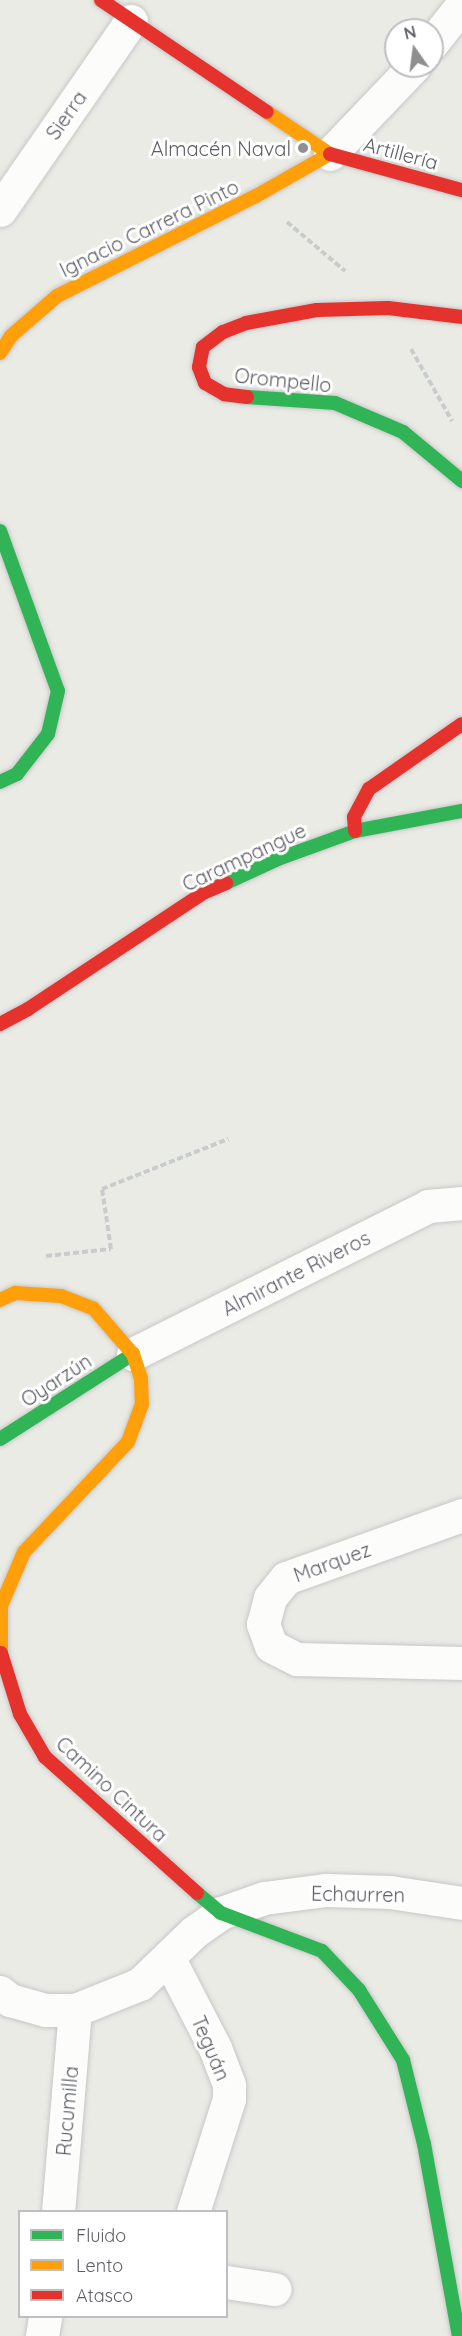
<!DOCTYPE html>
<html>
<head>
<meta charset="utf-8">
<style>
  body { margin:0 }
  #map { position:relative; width:462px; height:2336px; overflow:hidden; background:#ebebe6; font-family:Quicksand,sans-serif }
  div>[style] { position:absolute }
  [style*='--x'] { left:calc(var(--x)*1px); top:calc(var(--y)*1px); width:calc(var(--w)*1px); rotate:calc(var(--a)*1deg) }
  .path>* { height:4px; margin-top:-2px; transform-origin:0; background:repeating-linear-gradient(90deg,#c8ccca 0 6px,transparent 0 9px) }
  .roads { filter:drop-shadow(0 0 2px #c7c7c7) drop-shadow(0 0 2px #c7c7c7) }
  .street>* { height:33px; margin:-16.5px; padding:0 16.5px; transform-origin:16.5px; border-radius:16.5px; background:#fcfcfb }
  .fast>* { height:14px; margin:-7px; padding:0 7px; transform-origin:7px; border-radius:7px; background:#30b455 }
  .slow>* { height:14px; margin:-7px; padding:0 7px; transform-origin:7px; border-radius:7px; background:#ff9f0a }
  .jam>* { height:14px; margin:-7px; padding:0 7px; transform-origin:7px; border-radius:7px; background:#e5322d }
  .dots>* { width:16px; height:16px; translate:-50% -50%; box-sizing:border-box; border:3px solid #fff; border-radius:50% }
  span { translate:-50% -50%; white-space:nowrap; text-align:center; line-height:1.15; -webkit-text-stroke:6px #fff; paint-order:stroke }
  .street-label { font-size:20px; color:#5c5e63 }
  .poi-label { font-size:20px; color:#5c5e63 }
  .right { translate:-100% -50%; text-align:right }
  .legend { position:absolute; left:18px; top:2210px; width:210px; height:108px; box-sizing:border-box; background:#fff; border:2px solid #bebfc1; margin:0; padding:8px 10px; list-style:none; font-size:18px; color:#5c5e63 }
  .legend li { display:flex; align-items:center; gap:12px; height:30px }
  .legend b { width:30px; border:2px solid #bebfc1 }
  .north { position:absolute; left:384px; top:18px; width:60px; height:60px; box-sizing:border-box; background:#fff; border:2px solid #bebfc1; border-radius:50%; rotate:346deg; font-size:16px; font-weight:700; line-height:24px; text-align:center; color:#5c5e63 }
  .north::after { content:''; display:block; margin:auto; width:21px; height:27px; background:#8e8f91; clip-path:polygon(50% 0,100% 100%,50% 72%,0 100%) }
</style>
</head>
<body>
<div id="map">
  <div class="path">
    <i style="--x:287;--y:222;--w:76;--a:40.2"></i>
    <i style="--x:411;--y:349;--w:83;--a:60.3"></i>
    <i style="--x:46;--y:1256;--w:65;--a:-6.1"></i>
    <i style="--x:111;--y:1249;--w:61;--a:-98.5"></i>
    <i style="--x:102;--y:1189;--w:136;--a:-21.6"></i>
  </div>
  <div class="roads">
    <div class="street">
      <i style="--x:432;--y:43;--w:48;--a:-51.7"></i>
      <i style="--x:330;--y:154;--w:122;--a:-46.3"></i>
      <i style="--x:0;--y:210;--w:230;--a:-55.3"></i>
      <i style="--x:133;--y:1354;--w:330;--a:-26.6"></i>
      <i style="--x:428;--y:1206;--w:34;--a:-5"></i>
      <i style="--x:462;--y:1515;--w:187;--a:160.3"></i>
      <i style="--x:286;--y:1578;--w:26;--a:129"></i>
      <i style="--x:270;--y:1598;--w:27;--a:105"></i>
      <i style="--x:263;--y:1624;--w:23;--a:70"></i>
      <i style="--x:271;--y:1646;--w:29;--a:27"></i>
      <i style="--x:297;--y:1659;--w:165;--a:1.4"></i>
      <i style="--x:168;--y:1957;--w:102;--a:62.7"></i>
      <i style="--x:215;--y:2048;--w:40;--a:69"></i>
      <i style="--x:229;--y:2085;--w:14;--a:90"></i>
      <i style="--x:229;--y:2099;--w:119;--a:107.7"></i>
      <i style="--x:0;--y:1992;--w:13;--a:39"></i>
      <i style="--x:10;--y:2000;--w:37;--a:16"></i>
      <i style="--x:46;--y:2010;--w:29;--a:0"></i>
      <i style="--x:75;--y:2010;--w:70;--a:-21.8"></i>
      <i style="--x:140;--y:1984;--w:75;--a:-43.9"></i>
      <i style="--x:194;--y:1932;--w:33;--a:-35"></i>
      <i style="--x:221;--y:1913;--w:46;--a:-19.2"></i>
      <i style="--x:264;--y:1898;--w:63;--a:-7.4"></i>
      <i style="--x:326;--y:1890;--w:64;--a:1.8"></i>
      <i style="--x:390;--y:1892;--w:73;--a:8.7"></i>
      <i style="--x:58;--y:2212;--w:203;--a:-85.2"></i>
      <i style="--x:226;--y:2282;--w:49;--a:8.3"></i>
      <i style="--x:42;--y:2336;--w:20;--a:-81"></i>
    </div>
    <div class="fast">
      <i style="--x:247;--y:397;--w:88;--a:3.9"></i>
      <i style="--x:335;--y:403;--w:74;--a:23.1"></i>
      <i style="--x:403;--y:432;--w:77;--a:39.7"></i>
      <i style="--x:0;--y:531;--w:170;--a:70.1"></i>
      <i style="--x:58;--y:691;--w:44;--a:103.1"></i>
      <i style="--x:48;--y:734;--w:51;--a:127.8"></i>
      <i style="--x:17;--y:774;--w:19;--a:155"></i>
      <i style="--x:226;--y:883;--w:57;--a:-24.8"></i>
      <i style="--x:278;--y:859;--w:82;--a:-20"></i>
      <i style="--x:355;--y:831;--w:109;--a:-10.6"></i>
      <i style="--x:0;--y:1439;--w:158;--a:-32.6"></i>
      <i style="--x:197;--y:1893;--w:31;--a:40"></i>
      <i style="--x:221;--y:1913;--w:108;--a:20.6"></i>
      <i style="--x:322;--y:1951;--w:54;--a:46.5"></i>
      <i style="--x:359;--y:1990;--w:83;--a:57.8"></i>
      <i style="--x:403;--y:2060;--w:87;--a:76"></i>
      <i style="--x:424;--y:2144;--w:195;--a:79.7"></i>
    </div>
    <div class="slow">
      <i style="--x:0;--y:353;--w:20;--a:-57"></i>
      <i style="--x:11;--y:336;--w:61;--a:-41"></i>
      <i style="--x:57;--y:296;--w:223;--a:-26.7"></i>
      <i style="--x:256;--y:196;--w:85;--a:-29.6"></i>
      <i style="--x:330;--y:154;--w:76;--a:-146.3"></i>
      <i style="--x:0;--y:1300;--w:17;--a:-25"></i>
      <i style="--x:15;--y:1293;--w:46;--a:3.7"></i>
      <i style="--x:61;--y:1296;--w:34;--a:21"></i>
      <i style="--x:93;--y:1308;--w:61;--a:49"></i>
      <i style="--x:133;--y:1354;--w:25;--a:72"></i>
      <i style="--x:141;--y:1378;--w:26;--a:88"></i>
      <i style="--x:142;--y:1404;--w:40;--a:110.2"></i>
      <i style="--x:128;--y:1442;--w:151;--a:133.4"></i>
      <i style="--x:24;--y:1552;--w:59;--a:113.1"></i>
      <i style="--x:1;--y:1606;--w:47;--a:90"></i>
    </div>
    <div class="jam">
      <i style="--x:101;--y:0;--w:200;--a:34"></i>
      <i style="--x:330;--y:154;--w:137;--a:15.3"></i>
      <i style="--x:247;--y:397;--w:23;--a:-173"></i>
      <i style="--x:224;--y:394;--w:22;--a:-150"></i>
      <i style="--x:205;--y:383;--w:17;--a:-111"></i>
      <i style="--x:199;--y:367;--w:20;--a:-79"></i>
      <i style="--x:203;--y:347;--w:25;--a:-37"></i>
      <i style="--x:223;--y:332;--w:25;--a:-21"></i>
      <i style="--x:246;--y:323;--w:72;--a:-10.4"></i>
      <i style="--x:317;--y:310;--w:71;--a:-1.6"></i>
      <i style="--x:388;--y:308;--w:75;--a:6.9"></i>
      <i style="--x:355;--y:831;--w:14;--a:-94"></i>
      <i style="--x:354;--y:817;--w:32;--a:-62"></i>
      <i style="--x:369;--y:789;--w:113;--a:-35"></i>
      <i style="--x:0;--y:1024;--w:32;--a:-28"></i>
      <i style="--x:28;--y:1009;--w:212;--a:-33.5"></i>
      <i style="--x:205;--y:892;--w:23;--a:-23"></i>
      <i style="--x:1;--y:1653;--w:64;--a:72.7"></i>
      <i style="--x:20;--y:1714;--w:50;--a:59.8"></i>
      <i style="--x:45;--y:1757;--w:204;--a:41.8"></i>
    </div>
  </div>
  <div class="dots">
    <i style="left:303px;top:148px;background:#8e8f91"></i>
  </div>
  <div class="street-label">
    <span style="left:66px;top:115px;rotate:-55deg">Sierra</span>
    <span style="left:401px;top:153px;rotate:15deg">Artillería</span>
    <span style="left:149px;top:228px;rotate:-26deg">Ignacio Carrera Pinto</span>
    <span style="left:283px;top:380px;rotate:6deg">Orompello</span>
    <span style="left:244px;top:857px;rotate:-25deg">Carampangue</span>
    <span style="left:296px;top:1273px;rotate:-27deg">Almirante Riveros</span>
    <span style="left:56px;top:1380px;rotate:-33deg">Oyarzún</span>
    <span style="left:332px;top:1562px;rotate:-20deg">Marquez</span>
    <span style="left:112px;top:1789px;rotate:43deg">Camino Cintura</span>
    <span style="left:358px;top:1894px;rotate:1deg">Echaurren</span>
    <span style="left:211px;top:2048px;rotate:67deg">Teguán</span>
    <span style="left:67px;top:2111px;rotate:-85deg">Rucumilla</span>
  </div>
  <div class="poi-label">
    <span class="right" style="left:291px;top:148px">Almacén Naval</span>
  </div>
  <ul class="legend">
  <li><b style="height:8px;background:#30b455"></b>Fluido</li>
  <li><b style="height:8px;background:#ff9f0a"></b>Lento</li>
  <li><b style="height:8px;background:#e5322d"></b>Atasco</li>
  </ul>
  <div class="north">N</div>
</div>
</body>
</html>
